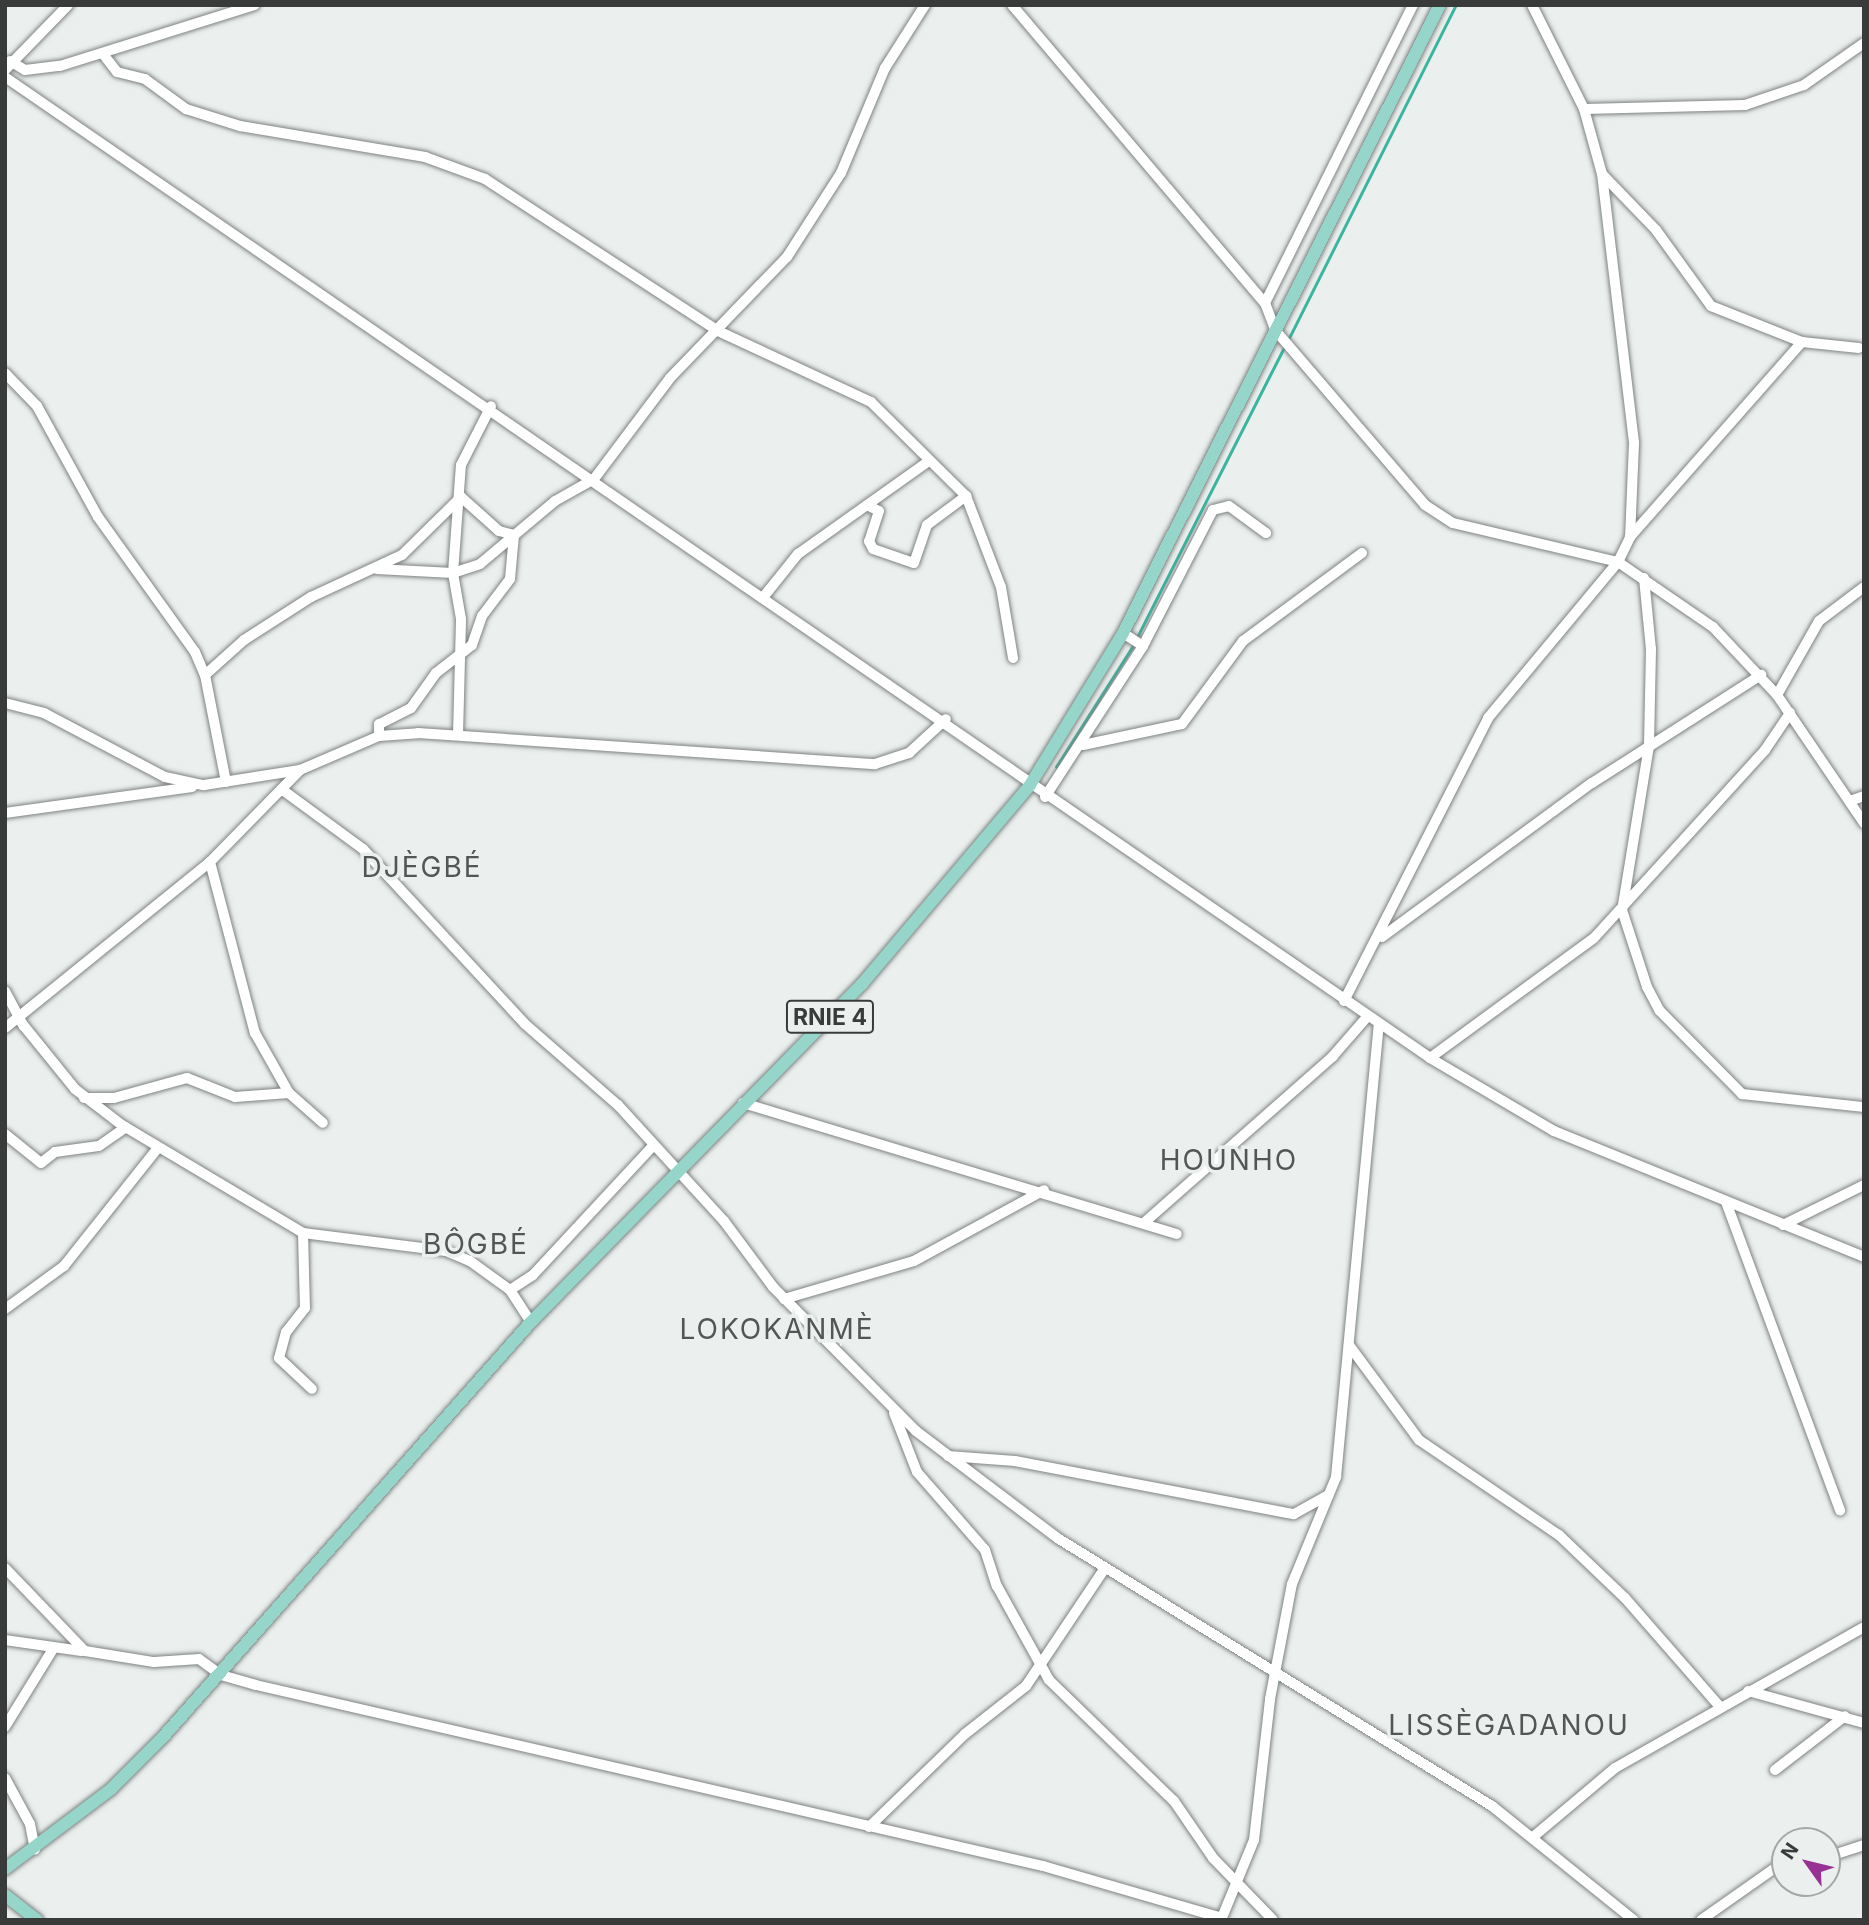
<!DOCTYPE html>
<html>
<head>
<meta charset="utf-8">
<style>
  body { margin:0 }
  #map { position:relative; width:1869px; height:1925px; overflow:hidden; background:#ebefee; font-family:Inter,sans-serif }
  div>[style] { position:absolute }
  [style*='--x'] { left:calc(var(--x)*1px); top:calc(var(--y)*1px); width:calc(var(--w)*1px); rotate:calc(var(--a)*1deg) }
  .stream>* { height:2.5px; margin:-1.25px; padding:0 1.25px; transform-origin:1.25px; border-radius:1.25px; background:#39b5a0 }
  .roads { filter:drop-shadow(0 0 2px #7e8281) drop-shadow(0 0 2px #7e8281) }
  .minor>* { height:10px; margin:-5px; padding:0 5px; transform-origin:5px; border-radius:5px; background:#fff }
  .major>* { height:12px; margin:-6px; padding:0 6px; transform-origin:6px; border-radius:6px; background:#96d6ca }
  span { translate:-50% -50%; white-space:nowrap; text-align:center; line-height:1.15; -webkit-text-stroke:7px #ebefee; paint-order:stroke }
  .shield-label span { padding:2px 5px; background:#ebefee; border:2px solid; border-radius:5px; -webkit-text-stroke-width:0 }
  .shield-label { font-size:23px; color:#393b3a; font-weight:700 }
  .quarter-label { font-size:28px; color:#525655; letter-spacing:2px }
  .frame { position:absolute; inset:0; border:7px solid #393b3a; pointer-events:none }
  .north { position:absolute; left:1771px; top:1827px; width:70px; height:70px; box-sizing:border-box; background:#ebefee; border:2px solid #a4a7a6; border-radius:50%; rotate:304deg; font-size:19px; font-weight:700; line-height:28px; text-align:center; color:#393b3a }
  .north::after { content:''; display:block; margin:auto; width:24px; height:32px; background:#983194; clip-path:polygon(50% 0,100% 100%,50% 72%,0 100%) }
</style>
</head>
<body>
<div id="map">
  <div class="stream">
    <i style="--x:1288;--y:340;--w:375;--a:-63.4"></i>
    <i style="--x:1056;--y:767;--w:140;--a:-57.6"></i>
    <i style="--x:1131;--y:649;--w:340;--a:-63.1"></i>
  </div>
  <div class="roads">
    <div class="minor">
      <i style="--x:1012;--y:5;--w:391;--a:49.7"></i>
      <i style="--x:1265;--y:303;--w:30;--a:69"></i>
      <i style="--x:1276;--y:331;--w:229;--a:49.4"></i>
      <i style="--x:1425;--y:505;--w:33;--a:33"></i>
      <i style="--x:1453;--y:523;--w:170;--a:13.3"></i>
      <i style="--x:1618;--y:562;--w:115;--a:34.4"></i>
      <i style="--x:1713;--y:627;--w:93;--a:46.7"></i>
      <i style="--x:1777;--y:695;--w:155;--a:55.8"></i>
      <i style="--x:1532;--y:5;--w:116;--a:63.4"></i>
      <i style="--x:1584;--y:109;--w:67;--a:74.5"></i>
      <i style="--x:1602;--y:174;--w:271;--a:83.2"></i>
      <i style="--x:1634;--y:443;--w:94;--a:92.4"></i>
      <i style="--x:103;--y:54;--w:23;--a:52"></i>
      <i style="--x:117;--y:72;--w:29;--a:14"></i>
      <i style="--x:145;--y:79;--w:51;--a:36.2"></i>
      <i style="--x:186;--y:109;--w:57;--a:17.5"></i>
      <i style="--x:240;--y:126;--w:188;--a:9.5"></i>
      <i style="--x:425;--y:157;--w:64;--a:20.1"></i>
      <i style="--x:485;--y:179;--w:278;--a:33.1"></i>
      <i style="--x:718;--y:331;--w:169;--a:24.9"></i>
      <i style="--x:871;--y:402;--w:134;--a:44.7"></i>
      <i style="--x:966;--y:496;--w:97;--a:69"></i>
      <i style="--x:1001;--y:587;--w:72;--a:80.4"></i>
      <i style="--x:10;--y:61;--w:17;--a:31"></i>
      <i style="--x:25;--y:70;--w:35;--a:-7"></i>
      <i style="--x:60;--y:66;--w:204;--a:-17.4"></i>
      <i style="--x:5;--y:70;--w:91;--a:-45.9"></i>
      <i style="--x:5;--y:77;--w:1730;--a:34.54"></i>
      <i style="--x:1430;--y:1058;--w:144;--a:30.5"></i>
      <i style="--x:1554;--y:1131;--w:335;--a:22.1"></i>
      <i style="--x:1584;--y:109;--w:161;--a:-1.4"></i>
      <i style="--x:1745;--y:105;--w:62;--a:-18.7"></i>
      <i style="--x:1804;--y:85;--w:73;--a:-35"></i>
      <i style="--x:1602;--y:174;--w:78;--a:46"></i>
      <i style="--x:1656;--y:230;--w:94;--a:54.1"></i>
      <i style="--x:1711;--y:306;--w:98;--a:21.6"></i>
      <i style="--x:1802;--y:342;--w:57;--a:6"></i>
      <i style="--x:1265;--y:303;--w:333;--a:-63.6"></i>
      <i style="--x:5;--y:373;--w:46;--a:45.9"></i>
      <i style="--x:37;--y:406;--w:127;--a:61.2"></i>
      <i style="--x:98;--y:517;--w:166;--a:54.3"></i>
      <i style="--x:195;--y:652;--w:25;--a:67"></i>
      <i style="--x:205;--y:675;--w:109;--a:78.9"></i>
      <i style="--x:867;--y:505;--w:13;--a:27"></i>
      <i style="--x:879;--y:511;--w:32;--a:108"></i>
      <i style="--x:869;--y:541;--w:9;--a:63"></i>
      <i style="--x:873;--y:549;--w:43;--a:18.9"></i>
      <i style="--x:914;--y:563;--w:40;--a:-71.1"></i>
      <i style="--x:927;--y:525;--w:49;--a:-36.6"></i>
      <i style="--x:377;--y:569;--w:76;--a:3"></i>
      <i style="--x:453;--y:573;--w:28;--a:-18"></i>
      <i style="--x:480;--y:564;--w:98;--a:-40"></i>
      <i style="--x:555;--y:501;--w:45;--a:-29.4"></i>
      <i style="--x:594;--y:479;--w:126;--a:-53"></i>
      <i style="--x:670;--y:378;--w:168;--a:-46"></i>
      <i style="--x:787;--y:257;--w:100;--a:-57.3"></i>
      <i style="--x:841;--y:173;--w:114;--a:-67.3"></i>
      <i style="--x:885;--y:68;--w:75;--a:-57.6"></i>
      <i style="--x:1644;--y:578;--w:71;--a:84.4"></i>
      <i style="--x:1651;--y:649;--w:97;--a:91.2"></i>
      <i style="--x:1649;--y:746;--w:166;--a:99.3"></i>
      <i style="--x:1622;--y:910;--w:81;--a:72"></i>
      <i style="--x:1647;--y:987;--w:27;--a:62"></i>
      <i style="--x:1660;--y:1011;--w:117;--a:45.3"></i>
      <i style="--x:1742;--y:1094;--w:123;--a:6.1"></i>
      <i style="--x:765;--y:595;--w:53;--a:-51.2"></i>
      <i style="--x:798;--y:554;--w:161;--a:-35.4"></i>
      <i style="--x:1123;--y:633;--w:24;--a:33"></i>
      <i style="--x:205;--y:675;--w:52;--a:-41.9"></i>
      <i style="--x:244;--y:640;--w:80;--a:-32.7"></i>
      <i style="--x:311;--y:597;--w:100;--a:-24.8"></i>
      <i style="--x:402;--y:555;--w:83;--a:-44.5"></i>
      <i style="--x:461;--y:497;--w:51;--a:41.8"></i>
      <i style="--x:499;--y:531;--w:16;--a:15"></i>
      <i style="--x:514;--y:535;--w:44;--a:95.2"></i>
      <i style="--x:510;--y:579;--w:46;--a:127.1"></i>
      <i style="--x:482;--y:616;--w:31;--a:109"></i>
      <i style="--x:472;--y:645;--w:46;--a:142.1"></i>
      <i style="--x:436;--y:673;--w:43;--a:125.5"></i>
      <i style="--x:411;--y:708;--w:36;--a:153"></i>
      <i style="--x:379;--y:724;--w:12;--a:90"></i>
      <i style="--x:1777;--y:695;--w:85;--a:-60.4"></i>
      <i style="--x:1819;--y:621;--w:56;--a:-37.1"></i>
      <i style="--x:5;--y:703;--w:40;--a:14.4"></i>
      <i style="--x:44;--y:713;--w:137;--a:27.9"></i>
      <i style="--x:165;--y:777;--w:40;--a:12"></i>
      <i style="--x:204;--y:785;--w:97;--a:-8.9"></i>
      <i style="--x:300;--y:770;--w:86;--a:-23.3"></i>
      <i style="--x:379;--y:736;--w:39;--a:-4"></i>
      <i style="--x:418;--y:733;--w:458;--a:3.9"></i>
      <i style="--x:875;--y:764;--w:36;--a:-18"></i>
      <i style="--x:909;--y:753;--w:50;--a:-42.6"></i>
      <i style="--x:458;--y:735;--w:116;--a:-88.5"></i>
      <i style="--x:461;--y:619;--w:47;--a:-99.9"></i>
      <i style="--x:453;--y:573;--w:108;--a:-85.8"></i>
      <i style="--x:461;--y:465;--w:66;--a:-63"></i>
      <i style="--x:1083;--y:745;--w:101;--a:-12"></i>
      <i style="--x:1182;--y:724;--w:103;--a:-53.7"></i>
      <i style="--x:1243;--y:641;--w:148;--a:-36.5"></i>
      <i style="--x:284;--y:791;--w:98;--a:36.3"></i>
      <i style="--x:363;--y:849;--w:238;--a:47.2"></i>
      <i style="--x:525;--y:1024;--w:123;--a:41.1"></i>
      <i style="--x:618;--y:1105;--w:157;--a:47.6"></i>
      <i style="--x:724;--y:1221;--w:82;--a:53.4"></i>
      <i style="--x:773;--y:1287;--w:203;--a:45.2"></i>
      <i style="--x:916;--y:1431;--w:179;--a:37.1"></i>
      <i style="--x:1059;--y:1539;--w:509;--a:31.66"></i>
      <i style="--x:1492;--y:1806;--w:182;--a:38.8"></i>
      <i style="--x:1045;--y:797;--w:180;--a:-57"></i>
      <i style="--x:1143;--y:646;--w:153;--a:-62.8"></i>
      <i style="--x:1213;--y:510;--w:16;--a:-14"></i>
      <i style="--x:1229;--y:506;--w:46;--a:36.1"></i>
      <i style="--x:1850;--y:801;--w:15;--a:-20"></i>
      <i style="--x:5;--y:813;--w:189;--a:-7.9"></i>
      <i style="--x:210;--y:862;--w:177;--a:75.3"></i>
      <i style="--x:255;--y:1033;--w:69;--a:60.5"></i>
      <i style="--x:1382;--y:937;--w:260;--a:-36.3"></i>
      <i style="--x:1592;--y:783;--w:201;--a:-32.6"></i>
      <i style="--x:5;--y:991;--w:40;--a:62"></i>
      <i style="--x:24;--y:1026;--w:81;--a:51"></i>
      <i style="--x:75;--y:1089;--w:59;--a:37.5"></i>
      <i style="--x:122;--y:1125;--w:211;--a:30.8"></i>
      <i style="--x:303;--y:1233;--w:144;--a:7.2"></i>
      <i style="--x:446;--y:1251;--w:26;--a:23"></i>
      <i style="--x:470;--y:1261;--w:49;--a:35.9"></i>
      <i style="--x:510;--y:1290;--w:38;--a:57"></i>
      <i style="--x:1344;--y:1001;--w:318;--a:-63"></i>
      <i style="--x:1488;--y:718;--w:203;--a:-50.2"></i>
      <i style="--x:1618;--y:562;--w:28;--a:-64"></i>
      <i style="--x:1630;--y:537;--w:260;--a:-48.6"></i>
      <i style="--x:5;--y:1028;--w:264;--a:-39"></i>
      <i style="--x:210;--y:862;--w:129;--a:-45.6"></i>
      <i style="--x:1430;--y:1058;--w:203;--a:-36.2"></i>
      <i style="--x:1594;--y:938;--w:254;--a:-47.7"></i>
      <i style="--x:1765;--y:750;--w:45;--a:-56"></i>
      <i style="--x:84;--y:1098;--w:30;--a:0"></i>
      <i style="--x:114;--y:1098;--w:76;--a:-15.3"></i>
      <i style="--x:187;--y:1078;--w:52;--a:21.6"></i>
      <i style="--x:235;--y:1097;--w:54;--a:-4.2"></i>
      <i style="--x:289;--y:1093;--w:45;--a:41.4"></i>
      <i style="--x:743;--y:1103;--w:453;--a:16.8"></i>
      <i style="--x:5;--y:1134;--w:46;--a:38.9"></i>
      <i style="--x:41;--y:1163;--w:18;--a:-38"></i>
      <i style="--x:55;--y:1152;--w:44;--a:-7.8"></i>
      <i style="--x:99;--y:1146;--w:33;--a:-35"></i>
      <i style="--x:1726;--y:1202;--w:329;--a:69.7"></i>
      <i style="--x:1145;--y:1222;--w:251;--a:-41.4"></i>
      <i style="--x:1333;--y:1056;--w:52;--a:-48.9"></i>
      <i style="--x:1783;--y:1225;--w:90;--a:-26.3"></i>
      <i style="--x:303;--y:1233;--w:75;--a:88.5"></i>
      <i style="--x:305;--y:1308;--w:31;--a:128"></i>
      <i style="--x:286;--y:1332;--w:27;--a:105"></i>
      <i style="--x:279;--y:1358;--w:45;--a:43.2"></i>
      <i style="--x:510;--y:1290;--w:27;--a:-33"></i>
      <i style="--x:533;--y:1275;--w:176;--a:-47.1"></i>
      <i style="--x:784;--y:1299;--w:135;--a:-16.3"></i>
      <i style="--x:914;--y:1261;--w:148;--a:-28.6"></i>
      <i style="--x:5;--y:1309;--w:73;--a:-36.1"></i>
      <i style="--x:64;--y:1266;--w:151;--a:-51.5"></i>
      <i style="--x:1349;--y:1345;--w:118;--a:53.6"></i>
      <i style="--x:1419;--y:1440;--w:169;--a:34.2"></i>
      <i style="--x:1559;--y:1535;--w:91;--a:43.7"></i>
      <i style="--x:1625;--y:1598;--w:145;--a:48.9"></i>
      <i style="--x:894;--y:1413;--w:63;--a:68.7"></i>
      <i style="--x:917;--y:1472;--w:103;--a:48.9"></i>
      <i style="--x:985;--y:1550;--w:38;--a:72"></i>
      <i style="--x:997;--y:1586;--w:107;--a:61"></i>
      <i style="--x:1049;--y:1680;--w:174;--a:44.1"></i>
      <i style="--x:1174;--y:1801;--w:69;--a:55.6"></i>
      <i style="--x:1213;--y:1858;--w:86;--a:45.9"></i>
      <i style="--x:948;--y:1456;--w:67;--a:4.3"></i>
      <i style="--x:1015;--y:1461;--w:284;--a:10.8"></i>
      <i style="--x:1294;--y:1514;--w:39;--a:-29"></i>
      <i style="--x:5;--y:1568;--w:115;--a:46.1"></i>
      <i style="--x:85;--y:1651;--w:70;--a:9.1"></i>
      <i style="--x:154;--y:1662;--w:45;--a:-3.8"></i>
      <i style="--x:199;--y:1659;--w:27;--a:36"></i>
      <i style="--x:221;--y:1675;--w:36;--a:16"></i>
      <i style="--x:256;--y:1685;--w:808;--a:12.95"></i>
      <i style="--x:1043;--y:1866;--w:186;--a:16.2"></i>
      <i style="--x:5;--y:1640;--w:77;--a:8.2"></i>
      <i style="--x:1748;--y:1691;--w:120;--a:15.4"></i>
      <i style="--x:5;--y:1727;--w:92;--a:-58.4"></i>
      <i style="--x:1775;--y:1770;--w:88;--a:-37.6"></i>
      <i style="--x:5;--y:1778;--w:52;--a:61.5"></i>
      <i style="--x:30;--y:1824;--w:26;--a:79"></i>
      <i style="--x:869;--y:1827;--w:134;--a:-44.1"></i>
      <i style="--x:965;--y:1734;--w:78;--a:-38.2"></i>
      <i style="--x:1026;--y:1686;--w:142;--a:-56.2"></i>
      <i style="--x:1533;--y:1837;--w:107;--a:-40.1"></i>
      <i style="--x:1615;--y:1768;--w:286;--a:-29.5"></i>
      <i style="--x:1827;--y:1857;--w:39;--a:-18"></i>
      <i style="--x:1221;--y:1920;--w:87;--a:-67.6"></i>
      <i style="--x:1254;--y:1840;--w:142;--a:-83.5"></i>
      <i style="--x:1270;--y:1699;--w:117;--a:-79.2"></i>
      <i style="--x:1292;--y:1584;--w:116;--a:-67.6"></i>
      <i style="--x:1336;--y:1477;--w:454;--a:-84.6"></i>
      <i style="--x:1701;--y:1920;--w:103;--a:-35.1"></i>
    </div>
    <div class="major">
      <i style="--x:5;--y:1869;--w:133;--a:-37"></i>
      <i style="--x:111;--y:1789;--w:74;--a:-45"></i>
      <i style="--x:163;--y:1737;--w:555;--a:-48.44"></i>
      <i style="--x:531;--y:1322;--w:473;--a:-45.6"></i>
      <i style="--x:862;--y:984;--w:260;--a:-49.8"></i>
      <i style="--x:1030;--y:785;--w:178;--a:-58.5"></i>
      <i style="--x:1123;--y:633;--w:703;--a:-63.22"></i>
      <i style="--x:5;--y:1895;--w:41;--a:38"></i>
    </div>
  </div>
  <div class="shield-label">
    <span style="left:830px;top:1017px">RNIE 4</span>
  </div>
  <div class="quarter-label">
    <span style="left:422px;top:867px">DJÈGBÉ</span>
    <span style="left:1229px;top:1160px">HOUNHO</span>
    <span style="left:476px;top:1244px">BÔGBÉ</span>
    <span style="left:777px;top:1329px">LOKOKANMÈ</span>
    <span style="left:1509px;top:1725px">LISSÈGADANOU</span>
  </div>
  <div class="frame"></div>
  <div class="north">N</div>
</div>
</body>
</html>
